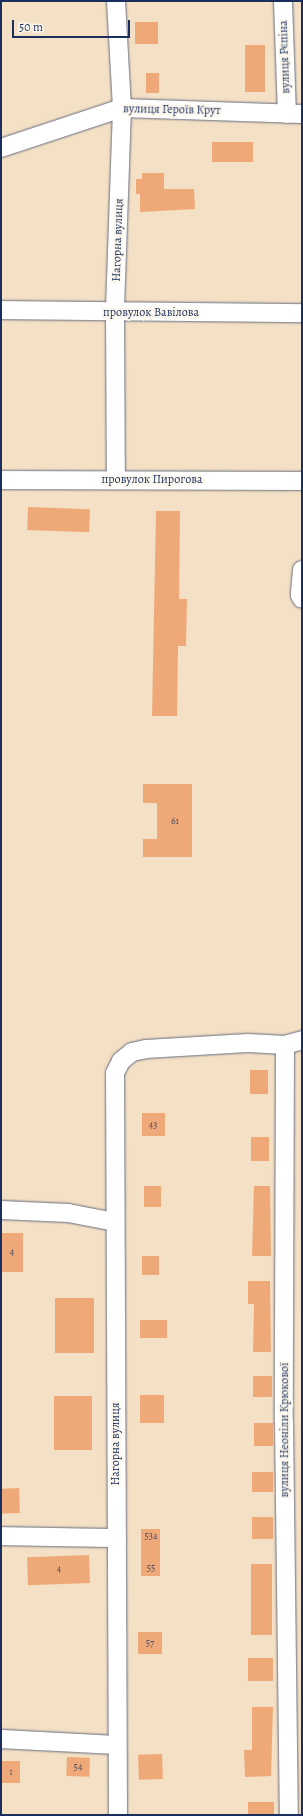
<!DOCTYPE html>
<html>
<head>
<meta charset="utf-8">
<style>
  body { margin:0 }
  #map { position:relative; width:303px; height:1816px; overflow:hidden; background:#f4e0c4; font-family:Alegreya,serif }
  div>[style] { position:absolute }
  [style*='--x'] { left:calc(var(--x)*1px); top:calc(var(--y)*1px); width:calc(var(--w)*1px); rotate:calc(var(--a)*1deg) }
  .building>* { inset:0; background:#efa978; transform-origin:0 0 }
  .roads { filter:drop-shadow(0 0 1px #676d82) drop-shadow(0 0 1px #676d82) }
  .minor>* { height:18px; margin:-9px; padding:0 9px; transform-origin:9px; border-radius:9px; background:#fff }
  span { translate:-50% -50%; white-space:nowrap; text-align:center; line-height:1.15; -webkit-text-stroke:4px #fbf7ec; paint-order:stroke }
  .number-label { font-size:10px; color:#504e64 }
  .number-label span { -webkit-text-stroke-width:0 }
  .street-label { font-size:12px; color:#1b2f5e }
  .frame { position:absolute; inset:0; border:2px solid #1b2f5e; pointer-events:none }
  .scale { position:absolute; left:12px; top:20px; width:118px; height:18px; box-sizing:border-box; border:2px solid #1b2f5e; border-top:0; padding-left:5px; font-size:12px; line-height:14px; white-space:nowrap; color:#1b2f5e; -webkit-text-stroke:3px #fbf7ec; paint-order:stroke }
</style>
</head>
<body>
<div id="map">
  <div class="building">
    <i style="left:135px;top:22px;width:23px;height:22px"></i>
    <i style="left:245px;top:45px;width:20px;height:47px"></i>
    <i style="left:146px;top:73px;width:13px;height:20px"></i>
    <i style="left:212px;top:142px;width:41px;height:20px"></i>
    <i style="clip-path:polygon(142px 173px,164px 173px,164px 189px,194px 189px,195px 209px,140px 212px,140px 194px,136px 194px,136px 179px,142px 179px)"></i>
    <i style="left:28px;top:507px;width:62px;height:23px;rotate:2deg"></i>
    <i style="clip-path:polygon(156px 511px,180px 511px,179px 599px,187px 599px,186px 646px,178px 646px,177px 716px,152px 716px)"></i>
    <i style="clip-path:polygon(143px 784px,192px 784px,192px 857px,143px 857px,143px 839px,157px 839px,157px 803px,143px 803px)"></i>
    <i style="left:268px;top:1070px;width:24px;height:18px;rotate:90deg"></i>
    <i style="left:142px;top:1113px;width:23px;height:23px"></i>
    <i style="left:269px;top:1137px;width:24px;height:18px;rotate:90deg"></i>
    <i style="left:144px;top:1186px;width:17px;height:21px"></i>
    <i style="clip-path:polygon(254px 1186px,270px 1186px,271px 1256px,252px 1256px)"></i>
    <i style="left:1px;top:1233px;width:22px;height:39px"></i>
    <i style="left:142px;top:1256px;width:17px;height:19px"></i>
    <i style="clip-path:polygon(248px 1281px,270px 1281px,271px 1352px,253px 1352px,254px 1304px,248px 1304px)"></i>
    <i style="left:55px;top:1298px;width:39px;height:55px"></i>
    <i style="left:140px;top:1320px;width:27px;height:18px"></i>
    <i style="left:272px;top:1376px;width:21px;height:19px;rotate:90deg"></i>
    <i style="left:164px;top:1395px;width:28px;height:24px;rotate:90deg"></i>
    <i style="left:54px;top:1396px;width:38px;height:54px"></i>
    <i style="left:254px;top:1423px;width:19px;height:23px"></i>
    <i style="left:252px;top:1472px;width:21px;height:20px"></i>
    <i style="left:19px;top:1488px;width:25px;height:18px;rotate:88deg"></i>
    <i style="left:252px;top:1517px;width:21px;height:22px"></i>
    <i style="left:141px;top:1529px;width:19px;height:47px"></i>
    <i style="left:89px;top:1555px;width:28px;height:62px;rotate:88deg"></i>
    <i style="left:251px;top:1564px;width:21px;height:71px"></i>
    <i style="left:162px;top:1632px;width:22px;height:24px;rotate:90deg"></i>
    <i style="left:248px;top:1658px;width:25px;height:23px"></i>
    <i style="clip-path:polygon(252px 1707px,273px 1707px,271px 1776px,245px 1777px,244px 1750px,252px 1750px)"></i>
    <i style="left:162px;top:1754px;width:25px;height:24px;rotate:88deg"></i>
    <i style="left:67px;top:1757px;width:23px;height:19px;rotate:2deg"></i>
    <i style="left:1px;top:1761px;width:19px;height:22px"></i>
    <i style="left:248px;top:1802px;width:26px;height:13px"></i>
  </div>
  <div class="roads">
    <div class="minor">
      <i style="--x:116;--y:1;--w:107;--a:86.8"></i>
      <i style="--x:122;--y:108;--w:205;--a:92"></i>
      <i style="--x:115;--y:313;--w:167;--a:89.7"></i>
      <i style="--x:283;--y:1;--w:113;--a:88"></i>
      <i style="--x:1;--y:148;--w:127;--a:-18.3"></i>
      <i style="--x:122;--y:108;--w:180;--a:1.9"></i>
      <i style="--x:1;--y:310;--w:301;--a:0.6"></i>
      <i style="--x:1;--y:480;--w:301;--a:0.2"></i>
      <i style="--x:302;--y:570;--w:25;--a:95"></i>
      <i style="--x:300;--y:595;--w:4;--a:63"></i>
      <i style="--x:285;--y:1045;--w:376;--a:90.2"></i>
      <i style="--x:284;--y:1421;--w:394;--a:89.3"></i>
      <i style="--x:1;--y:1210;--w:67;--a:2.6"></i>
      <i style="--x:68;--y:1213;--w:48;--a:10.8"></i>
      <i style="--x:1;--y:1536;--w:116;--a:1"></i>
      <i style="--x:1;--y:1739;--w:116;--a:3"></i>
      <i style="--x:118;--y:1815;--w:742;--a:-90.23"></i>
      <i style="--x:115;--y:1073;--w:13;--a:-63"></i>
      <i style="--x:121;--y:1061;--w:14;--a:-39"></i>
      <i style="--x:132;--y:1052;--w:14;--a:-12"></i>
      <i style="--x:146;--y:1049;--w:102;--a:-3.4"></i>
      <i style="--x:248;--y:1043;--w:37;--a:3"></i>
      <i style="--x:285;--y:1045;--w:18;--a:-16"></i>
    </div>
  </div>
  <div class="number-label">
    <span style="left:175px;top:821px">61</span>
    <span style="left:153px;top:1125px">43</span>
    <span style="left:12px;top:1252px">4</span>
    <span style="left:151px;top:1536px">53а</span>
    <span style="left:151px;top:1568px">55</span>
    <span style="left:59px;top:1569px">4</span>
    <span style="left:150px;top:1643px">57</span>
    <span style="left:78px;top:1767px">54</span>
    <span style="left:11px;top:1772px">1</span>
  </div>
  <div class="street-label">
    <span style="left:285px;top:57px;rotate:-92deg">вулиця Рєпіна</span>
    <span style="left:172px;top:110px;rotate:1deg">вулиця Героїв Крут</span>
    <span style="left:118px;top:240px;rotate:-88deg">Нагорна вулиця</span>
    <span style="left:151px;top:313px">провулок Вавілова</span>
    <span style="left:152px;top:480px">провулок Пирогова</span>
    <span style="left:285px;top:1430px;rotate:-90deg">вулиця Неоніли Крюкової</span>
    <span style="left:116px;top:1444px;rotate:-90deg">Нагорна вулиця</span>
  </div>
  <div class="frame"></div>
  <div class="scale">50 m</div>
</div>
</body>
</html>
